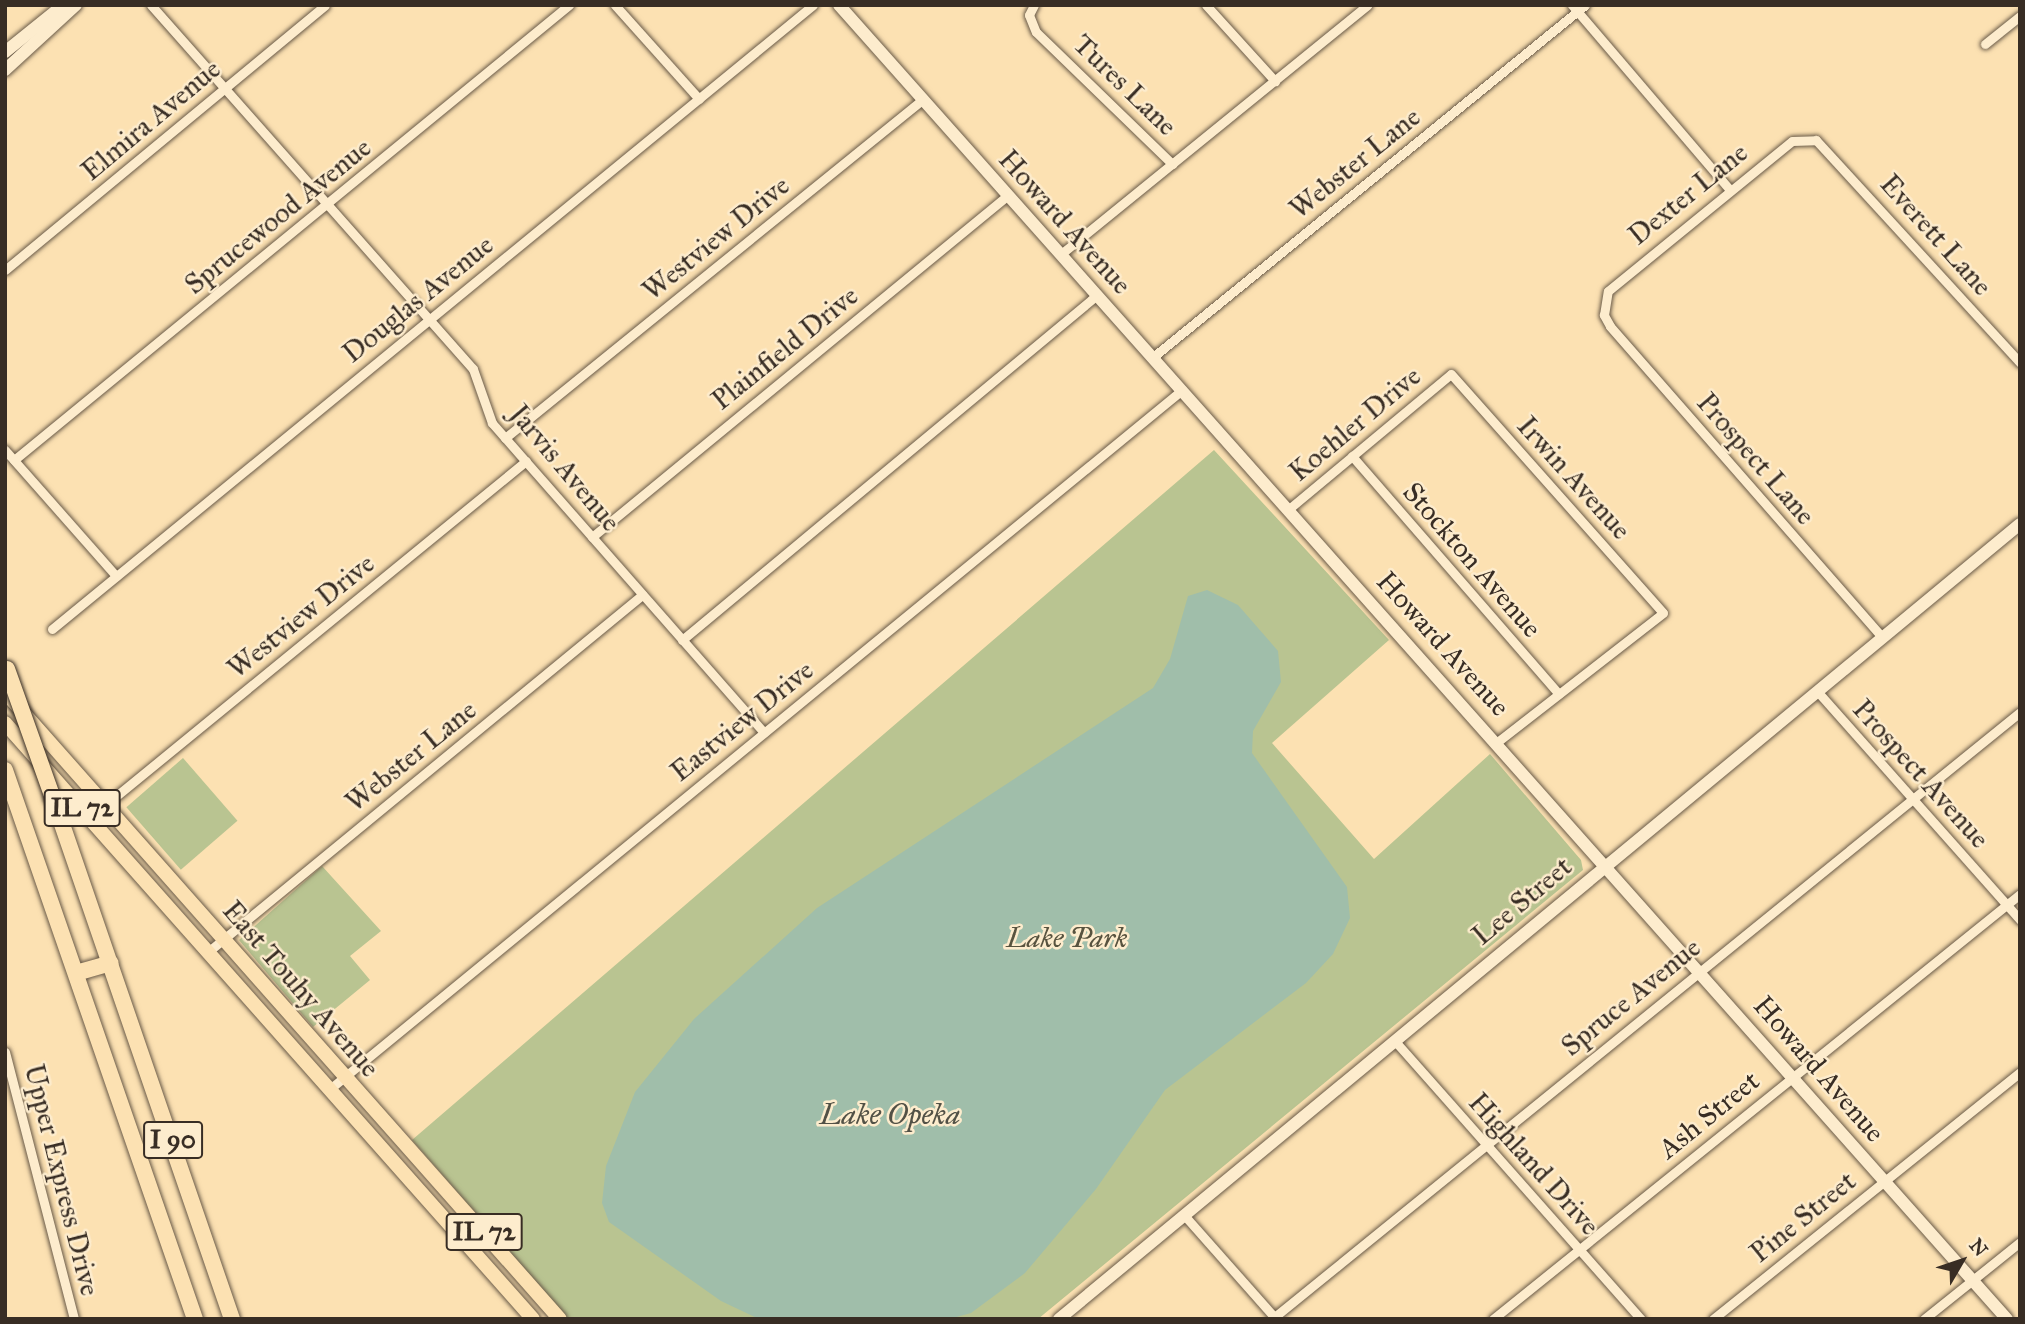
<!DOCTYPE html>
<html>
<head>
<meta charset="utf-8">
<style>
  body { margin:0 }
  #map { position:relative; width:2025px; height:1324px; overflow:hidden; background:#fce1b2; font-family:"IM FELL Great Primer",serif }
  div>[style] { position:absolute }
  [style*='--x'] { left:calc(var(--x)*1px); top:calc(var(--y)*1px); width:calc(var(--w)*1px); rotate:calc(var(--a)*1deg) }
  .green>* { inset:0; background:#b9c491; transform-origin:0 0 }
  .water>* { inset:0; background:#a0beaa }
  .roads { filter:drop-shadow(0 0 2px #695a48) drop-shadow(0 0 2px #695a48) }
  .street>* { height:9px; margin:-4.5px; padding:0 4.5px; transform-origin:4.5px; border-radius:4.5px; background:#fdeccd }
  .secondary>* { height:12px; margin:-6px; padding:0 6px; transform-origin:6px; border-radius:6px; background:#fdeccd }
  .primary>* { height:14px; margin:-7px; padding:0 7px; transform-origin:7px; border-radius:7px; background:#fce1b2 }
  .highway>* { height:16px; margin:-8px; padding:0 8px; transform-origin:8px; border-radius:8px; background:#fce1b2 }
  .bridges { filter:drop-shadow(0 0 2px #382d24) drop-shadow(0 0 2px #382d24) }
  .highway-bridge>* { height:16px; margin:-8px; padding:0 8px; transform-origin:8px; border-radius:8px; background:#fce1b2 }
  span { translate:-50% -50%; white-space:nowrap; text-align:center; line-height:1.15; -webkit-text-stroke:5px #fdeccd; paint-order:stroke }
  .shield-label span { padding:2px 5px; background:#fdeccd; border:2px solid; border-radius:5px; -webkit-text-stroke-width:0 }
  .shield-label { font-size:26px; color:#382d24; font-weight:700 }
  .street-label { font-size:28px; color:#382d24 }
  .park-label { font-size:28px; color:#58533f; font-style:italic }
  .water-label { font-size:30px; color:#525146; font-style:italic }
  .frame { position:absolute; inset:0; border:7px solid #382d24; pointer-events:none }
  .north { position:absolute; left:1927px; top:1226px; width:70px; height:70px; -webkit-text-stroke:5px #fdeccd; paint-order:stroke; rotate:51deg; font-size:19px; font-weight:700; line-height:28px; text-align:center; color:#382d24 }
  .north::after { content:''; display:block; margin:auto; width:24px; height:32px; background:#382d24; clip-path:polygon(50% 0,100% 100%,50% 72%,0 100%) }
</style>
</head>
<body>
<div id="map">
  <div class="green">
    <i style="clip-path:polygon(1214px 450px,1389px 640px,1272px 743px,1374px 859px,1490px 754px,1581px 860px,1583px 870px,1038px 1319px,568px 1319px,412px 1140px)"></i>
    <i style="left:183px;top:758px;width:83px;height:75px;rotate:49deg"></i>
    <i style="clip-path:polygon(322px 866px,381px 931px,350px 956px,370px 980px,313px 1027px,239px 940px)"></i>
  </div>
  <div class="water">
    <i style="clip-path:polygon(1207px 590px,1238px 605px,1278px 651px,1281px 682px,1253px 731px,1252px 753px,1347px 887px,1350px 918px,1333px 954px,1306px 983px,1165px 1090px,1096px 1189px,1025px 1273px,971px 1313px,949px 1319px,759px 1319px,721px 1301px,609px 1222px,602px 1203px,606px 1166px,635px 1092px,694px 1019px,817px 908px,1153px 688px,1170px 659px,1188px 596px)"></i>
  </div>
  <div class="roads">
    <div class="street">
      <i style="--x:151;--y:5;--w:486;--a:48.5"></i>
      <i style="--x:473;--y:369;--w:57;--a:70.6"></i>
      <i style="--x:492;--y:423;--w:412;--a:48.7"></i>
      <i style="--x:615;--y:5;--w:126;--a:48.2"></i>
      <i style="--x:1034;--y:5;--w:11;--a:117"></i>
      <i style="--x:1029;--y:15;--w:18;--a:68"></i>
      <i style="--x:1036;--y:32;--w:190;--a:44.1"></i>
      <i style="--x:1206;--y:5;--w:103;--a:47.8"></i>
      <i style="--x:1572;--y:5;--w:242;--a:49.5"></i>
      <i style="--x:1985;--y:44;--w:45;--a:-38.7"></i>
      <i style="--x:1061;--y:254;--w:395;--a:-39.1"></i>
      <i style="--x:5;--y:270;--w:415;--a:-39.6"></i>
      <i style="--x:1153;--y:357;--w:557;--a:-39.17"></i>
      <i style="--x:505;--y:438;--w:538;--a:-39.04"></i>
      <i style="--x:5;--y:450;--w:168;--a:48.6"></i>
      <i style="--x:1352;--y:456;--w:315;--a:49"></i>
      <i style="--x:14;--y:460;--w:718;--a:-39.35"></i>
      <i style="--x:1290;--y:508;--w:209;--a:-39.8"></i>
      <i style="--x:1451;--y:374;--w:319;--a:48.4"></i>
      <i style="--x:1663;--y:613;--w:210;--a:142.1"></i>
      <i style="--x:592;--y:537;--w:539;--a:-39.42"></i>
      <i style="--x:52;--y:629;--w:984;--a:-39.35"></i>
      <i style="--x:1882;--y:637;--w:413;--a:-131.2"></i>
      <i style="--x:1610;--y:326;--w:13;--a:-119"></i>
      <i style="--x:1604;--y:315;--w:24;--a:-81"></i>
      <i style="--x:1608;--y:291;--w:237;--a:-39.2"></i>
      <i style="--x:1792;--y:141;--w:24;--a:-2"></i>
      <i style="--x:1816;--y:140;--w:302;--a:47.5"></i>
      <i style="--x:682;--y:640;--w:540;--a:-39.74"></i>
      <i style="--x:1817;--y:691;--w:306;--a:48.4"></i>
      <i style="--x:104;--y:806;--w:545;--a:-39.27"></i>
      <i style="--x:209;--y:951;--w:561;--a:-39.43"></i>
      <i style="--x:1394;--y:1040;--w:373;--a:48.5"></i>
      <i style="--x:5;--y:1052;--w:276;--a:75.5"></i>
      <i style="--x:331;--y:1088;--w:1101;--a:-39.36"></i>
      <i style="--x:1184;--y:1215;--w:139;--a:48.5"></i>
      <i style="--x:1272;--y:1319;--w:963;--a:-39.06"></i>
      <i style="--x:1493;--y:1319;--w:677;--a:-38.88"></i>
      <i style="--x:1713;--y:1319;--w:394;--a:-38.8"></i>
      <i style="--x:1924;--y:1319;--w:123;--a:-38.7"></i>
    </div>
    <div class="secondary">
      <i style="--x:839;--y:5;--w:1758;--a:48.37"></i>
      <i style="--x:5;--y:52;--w:75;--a:-39"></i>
      <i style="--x:5;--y:70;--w:96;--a:-42.5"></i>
      <i style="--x:1059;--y:1319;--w:1247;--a:-39.6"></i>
    </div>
    <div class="primary">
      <i style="--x:5;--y:692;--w:837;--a:48.49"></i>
      <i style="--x:5;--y:723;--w:796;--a:48.46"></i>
    </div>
    <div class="highway">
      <i style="--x:5;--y:770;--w:581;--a:70.91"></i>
      <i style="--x:53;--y:798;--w:551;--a:71.04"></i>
      <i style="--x:76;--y:973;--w:36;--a:-16"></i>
    </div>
  </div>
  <div class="bridges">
    <div class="highway-bridge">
      <i style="--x:7;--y:669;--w:137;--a:70.4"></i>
    </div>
  </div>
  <div class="shield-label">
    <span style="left:82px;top:808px">IL 72</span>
    <span style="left:173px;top:1140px">I 90</span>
    <span style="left:484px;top:1232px">IL 72</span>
  </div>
  <div class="street-label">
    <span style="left:1125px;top:85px;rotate:44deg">Tures Lane</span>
    <span style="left:151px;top:120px;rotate:-40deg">Elmira Avenue</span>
    <span style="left:1355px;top:163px;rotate:-39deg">Webster Lane</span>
    <span style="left:1688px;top:194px;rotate:-39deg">Dexter Lane</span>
    <span style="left:278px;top:216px;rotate:-39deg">Sprucewood Avenue</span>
    <span style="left:1065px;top:222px;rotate:48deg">Howard Avenue</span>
    <span style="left:1936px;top:235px;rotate:48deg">Everett Lane</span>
    <span style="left:716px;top:238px;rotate:-39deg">Westview Drive</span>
    <span style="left:418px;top:299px;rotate:-39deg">Douglas Avenue</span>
    <span style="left:785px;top:348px;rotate:-39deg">Plainfield Drive</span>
    <span style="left:1355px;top:424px;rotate:-40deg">Koehler Drive</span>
    <span style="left:1756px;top:459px;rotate:49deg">Prospect Lane</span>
    <span style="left:565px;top:468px;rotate:50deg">Jarvis Avenue</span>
    <span style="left:1574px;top:478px;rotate:48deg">Irwin Avenue</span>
    <span style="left:1472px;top:560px;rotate:49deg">Stockton Avenue</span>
    <span style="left:301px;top:616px;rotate:-39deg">Westview Drive</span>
    <span style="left:1443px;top:644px;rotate:48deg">Howard Avenue</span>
    <span style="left:742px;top:721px;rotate:-39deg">Eastview Drive</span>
    <span style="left:411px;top:756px;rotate:-39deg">Webster Lane</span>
    <span style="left:1921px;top:774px;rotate:48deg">Prospect Avenue</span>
    <span style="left:1522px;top:901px;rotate:-40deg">Lee Street</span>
    <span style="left:301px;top:989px;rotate:49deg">East Touhy Avenue</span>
    <span style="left:1631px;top:997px;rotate:-39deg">Spruce Avenue</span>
    <span style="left:1819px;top:1069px;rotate:49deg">Howard Avenue</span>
    <span style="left:1709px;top:1115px;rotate:-39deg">Ash Street</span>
    <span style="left:1534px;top:1164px;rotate:48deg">Highland Drive</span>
    <span style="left:62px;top:1180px;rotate:76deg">Upper Express Drive</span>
    <span style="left:1803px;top:1217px;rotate:-39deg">Pine Street</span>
  </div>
  <div class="park-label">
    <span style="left:1067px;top:938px">Lake Park</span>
  </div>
  <div class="water-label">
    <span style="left:890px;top:1114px">Lake Opeka</span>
  </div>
  <div class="frame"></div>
  <div class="north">N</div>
</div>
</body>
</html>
